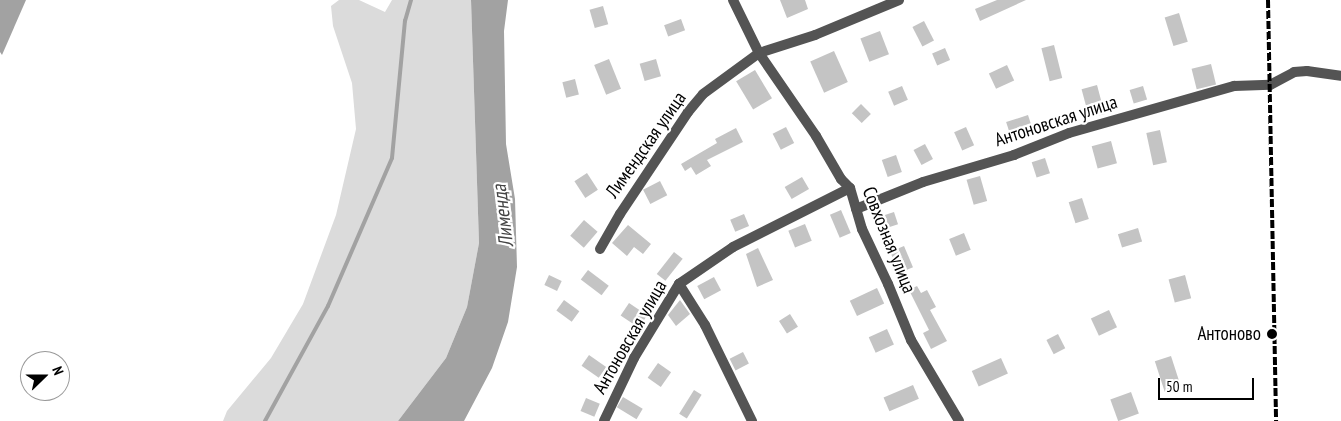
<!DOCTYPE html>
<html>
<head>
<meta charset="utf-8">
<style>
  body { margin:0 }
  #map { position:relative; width:1341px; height:421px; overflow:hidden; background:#fff; font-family:"PT Sans Narrow",sans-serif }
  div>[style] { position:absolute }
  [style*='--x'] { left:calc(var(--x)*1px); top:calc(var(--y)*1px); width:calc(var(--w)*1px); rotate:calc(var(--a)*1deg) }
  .green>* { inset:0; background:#dbdbdb }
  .water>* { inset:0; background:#a2a2a2 }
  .stream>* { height:4px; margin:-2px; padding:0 2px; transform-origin:2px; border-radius:2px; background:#a2a2a2 }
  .building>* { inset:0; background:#c4c4c4; transform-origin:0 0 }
  .street>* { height:10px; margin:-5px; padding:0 5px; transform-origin:5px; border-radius:5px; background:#545454 }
  .rail>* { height:4px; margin-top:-2px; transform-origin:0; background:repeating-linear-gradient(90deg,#000 0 8px,transparent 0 10.5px) }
  .dots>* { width:14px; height:14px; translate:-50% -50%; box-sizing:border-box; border:2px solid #fff; border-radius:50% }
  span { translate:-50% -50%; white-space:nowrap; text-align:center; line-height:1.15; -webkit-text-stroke:4.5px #fff; paint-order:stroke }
  .street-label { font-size:19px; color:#000 }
  .poi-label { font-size:19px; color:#000 }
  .right { translate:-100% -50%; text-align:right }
  .water-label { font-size:20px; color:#434343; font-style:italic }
  .north { position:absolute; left:20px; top:351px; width:50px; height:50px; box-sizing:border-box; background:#fff; border:1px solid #999; border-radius:50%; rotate:68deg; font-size:14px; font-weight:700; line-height:20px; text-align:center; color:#000 }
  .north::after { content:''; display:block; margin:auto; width:18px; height:22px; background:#000; clip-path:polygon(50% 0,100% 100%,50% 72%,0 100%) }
  .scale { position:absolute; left:1158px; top:378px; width:96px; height:22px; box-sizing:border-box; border:2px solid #000; border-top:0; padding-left:6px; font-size:15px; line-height:18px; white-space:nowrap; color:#000; -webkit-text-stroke:4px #fff; paint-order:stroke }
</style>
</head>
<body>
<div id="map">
  <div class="green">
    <i style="clip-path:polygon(339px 0,359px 0,385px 12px,392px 0,471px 0,479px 243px,467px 307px,446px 358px,398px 421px,223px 421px,227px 411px,271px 358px,303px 304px,336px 215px,356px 129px,352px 83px,333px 26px,331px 6px)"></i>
  </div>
  <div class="water">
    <i style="clip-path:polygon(0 0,26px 0,2px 55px,0 52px)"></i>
    <i style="clip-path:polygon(471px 0,508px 0,504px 31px,506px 144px,515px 199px,517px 267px,508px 322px,492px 368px,464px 421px,398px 421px,446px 358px,467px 307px,479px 243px)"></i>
  </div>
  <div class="stream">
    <i style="--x:265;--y:421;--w:131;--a:-61.3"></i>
    <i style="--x:328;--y:306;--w:161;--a:-66.6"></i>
    <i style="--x:392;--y:158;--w:138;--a:-84.6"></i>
    <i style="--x:405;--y:21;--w:22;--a:-74"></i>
  </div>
  <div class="building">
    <i style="clip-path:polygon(780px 0,805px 0,808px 9px,787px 18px)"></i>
    <i style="clip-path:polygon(997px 0,1026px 0,980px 21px,975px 9px)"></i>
    <i style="left:603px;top:6px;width:19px;height:14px;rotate:74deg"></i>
    <i style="left:1179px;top:13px;width:30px;height:15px;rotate:73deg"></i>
    <i style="left:681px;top:19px;width:12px;height:18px;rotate:70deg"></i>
    <i style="left:924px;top:21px;width:22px;height:13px;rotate:63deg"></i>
    <i style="left:880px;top:31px;width:25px;height:21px;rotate:69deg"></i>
    <i style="left:1054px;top:45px;width:34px;height:13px;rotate:76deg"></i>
    <i style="left:945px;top:48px;width:13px;height:14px;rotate:67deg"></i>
    <i style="left:834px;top:51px;width:34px;height:26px;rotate:66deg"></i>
    <i style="left:609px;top:59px;width:32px;height:16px;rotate:68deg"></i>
    <i style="left:656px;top:59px;width:18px;height:17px;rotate:74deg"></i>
    <i style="left:1211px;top:64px;width:21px;height:20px;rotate:76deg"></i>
    <i style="left:1007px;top:65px;width:17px;height:20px;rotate:65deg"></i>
    <i style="left:755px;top:70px;width:33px;height:22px;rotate:59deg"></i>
    <i style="left:575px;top:79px;width:16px;height:13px;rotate:76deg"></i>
    <i style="left:1097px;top:85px;width:30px;height:16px;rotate:75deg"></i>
    <i style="left:902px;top:86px;width:15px;height:15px;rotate:67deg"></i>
    <i style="left:1143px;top:86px;width:14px;height:14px;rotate:73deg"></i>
    <i style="left:861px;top:104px;width:14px;height:13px;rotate:45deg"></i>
    <i style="left:1028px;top:115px;width:20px;height:23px;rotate:72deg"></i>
    <i style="left:786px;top:127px;width:18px;height:15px;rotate:63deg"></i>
    <i style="left:966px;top:127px;width:20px;height:13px;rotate:66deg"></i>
    <i style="clip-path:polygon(736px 128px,743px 142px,707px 160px,711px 166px,696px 175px,691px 167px,685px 171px,681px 164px,717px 143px,715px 139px)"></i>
    <i style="left:1160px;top:130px;width:33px;height:14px;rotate:78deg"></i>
    <i style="left:1111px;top:141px;width:23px;height:20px;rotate:75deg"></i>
    <i style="left:925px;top:144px;width:17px;height:13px;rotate:62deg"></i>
    <i style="left:896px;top:155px;width:18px;height:15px;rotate:71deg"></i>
    <i style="left:1045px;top:158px;width:16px;height:14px;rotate:72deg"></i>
    <i style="left:587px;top:173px;width:20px;height:15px;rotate:57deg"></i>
    <i style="left:980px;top:176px;width:26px;height:14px;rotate:74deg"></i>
    <i style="left:802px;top:177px;width:14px;height:20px;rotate:60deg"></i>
    <i style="left:660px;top:181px;width:16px;height:19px;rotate:63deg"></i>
    <i style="left:1082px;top:198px;width:22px;height:14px;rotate:72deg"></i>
    <i style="left:841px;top:210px;width:25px;height:12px;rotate:67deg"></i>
    <i style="left:894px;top:212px;width:13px;height:16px;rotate:72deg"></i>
    <i style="left:744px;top:214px;width:13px;height:15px;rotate:67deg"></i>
    <i style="left:584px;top:220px;width:18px;height:21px;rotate:41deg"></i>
    <i style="left:805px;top:224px;width:18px;height:18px;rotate:68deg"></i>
    <i style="clip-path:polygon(628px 225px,651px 244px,643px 254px,634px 247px,627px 256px,612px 243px)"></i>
    <i style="left:1138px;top:228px;width:14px;height:21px;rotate:73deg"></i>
    <i style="left:964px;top:233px;width:18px;height:16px;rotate:68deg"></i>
    <i style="left:904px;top:246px;width:23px;height:15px;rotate:67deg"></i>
    <i style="clip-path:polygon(758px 248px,773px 280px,757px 287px,746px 254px)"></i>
    <i style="left:674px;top:252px;width:11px;height:28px;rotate:38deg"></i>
    <i style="left:588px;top:270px;width:26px;height:12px;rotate:37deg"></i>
    <i style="left:549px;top:275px;width:14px;height:11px;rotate:25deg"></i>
    <i style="left:1185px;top:275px;width:24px;height:17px;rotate:75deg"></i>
    <i style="left:714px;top:277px;width:15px;height:19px;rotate:62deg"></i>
    <i style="clip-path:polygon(917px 286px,921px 293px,927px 290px,936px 307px,930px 310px,947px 341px,931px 349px,923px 333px,929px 330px,909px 290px)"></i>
    <i style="left:877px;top:288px;width:17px;height:30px;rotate:65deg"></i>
    <i style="left:564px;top:300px;width:19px;height:13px;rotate:36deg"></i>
    <i style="clip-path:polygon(680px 300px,690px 314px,676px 326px,668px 315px)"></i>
    <i style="left:629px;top:303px;width:22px;height:15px;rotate:34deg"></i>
    <i style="left:1109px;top:310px;width:19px;height:20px;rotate:65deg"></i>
    <i style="left:790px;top:314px;width:15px;height:13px;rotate:58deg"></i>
    <i style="left:887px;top:329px;width:17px;height:20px;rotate:66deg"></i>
    <i style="left:1058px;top:334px;width:16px;height:13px;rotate:63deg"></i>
    <i style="left:743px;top:352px;width:13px;height:15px;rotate:63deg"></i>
    <i style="left:589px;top:355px;width:21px;height:13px;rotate:35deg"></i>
    <i style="left:1171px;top:356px;width:32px;height:17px;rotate:72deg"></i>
    <i style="left:1001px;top:358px;width:17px;height:32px;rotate:66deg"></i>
    <i style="left:658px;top:363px;width:16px;height:18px;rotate:35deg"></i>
    <i style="left:913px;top:385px;width:15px;height:32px;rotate:67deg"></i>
    <i style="left:694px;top:390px;width:9px;height:28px;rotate:32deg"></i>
    <i style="left:1131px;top:392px;width:23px;height:22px;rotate:70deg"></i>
    <i style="left:623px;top:397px;width:23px;height:12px;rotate:31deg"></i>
    <i style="left:586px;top:398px;width:15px;height:14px;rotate:23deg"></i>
  </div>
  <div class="street">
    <i style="--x:733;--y:0;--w:59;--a:63.9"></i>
    <i style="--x:759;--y:53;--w:101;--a:55.5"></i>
    <i style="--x:816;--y:136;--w:50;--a:59.8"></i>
    <i style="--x:841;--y:179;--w:13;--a:45"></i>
    <i style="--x:850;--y:188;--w:43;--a:73.7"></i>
    <i style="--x:862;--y:229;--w:61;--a:64.7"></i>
    <i style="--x:888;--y:284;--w:61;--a:67.7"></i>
    <i style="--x:911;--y:340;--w:94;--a:59.3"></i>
    <i style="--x:856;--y:209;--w:72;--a:-21.9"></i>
    <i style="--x:923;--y:182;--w:95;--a:-16.5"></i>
    <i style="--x:1014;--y:155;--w:59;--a:-21.8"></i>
    <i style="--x:1069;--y:133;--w:172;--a:-15.9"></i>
    <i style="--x:1234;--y:86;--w:36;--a:-2"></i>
    <i style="--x:1270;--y:85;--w:27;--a:-28"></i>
    <i style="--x:1294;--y:72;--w:13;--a:-4"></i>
    <i style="--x:1307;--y:71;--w:34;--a:8"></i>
    <i style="--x:600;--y:249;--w:40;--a:-60.3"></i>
    <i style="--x:620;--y:214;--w:123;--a:-56.3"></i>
    <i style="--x:688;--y:112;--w:23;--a:-50"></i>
    <i style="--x:703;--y:94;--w:69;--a:-36.2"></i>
    <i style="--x:759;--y:53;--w:59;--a:-17.8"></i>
    <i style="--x:815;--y:35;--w:91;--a:-22.6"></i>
    <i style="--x:679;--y:284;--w:49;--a:57.6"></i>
    <i style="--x:705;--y:325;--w:107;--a:63.9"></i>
    <i style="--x:604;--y:421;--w:70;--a:-64.5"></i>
    <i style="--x:634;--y:358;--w:87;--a:-58.7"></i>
    <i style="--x:679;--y:284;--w:65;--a:-34.4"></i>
    <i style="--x:733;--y:247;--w:131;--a:-26.8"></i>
  </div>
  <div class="rail">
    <i style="--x:1268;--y:0;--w:421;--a:88.9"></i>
  </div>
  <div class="dots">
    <i style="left:1272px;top:334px;background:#000"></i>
  </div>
  <div class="street-label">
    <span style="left:1056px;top:121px;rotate:-18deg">Антоновская улица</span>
    <span style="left:646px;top:145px;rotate:-55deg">Лимендская улица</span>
    <span style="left:889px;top:240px;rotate:68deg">Совхозная улица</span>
    <span style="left:630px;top:337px;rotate:-60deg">Антоновская улица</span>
  </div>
  <div class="poi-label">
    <span class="right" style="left:1261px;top:334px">Антоново</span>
  </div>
  <div class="water-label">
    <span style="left:503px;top:216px;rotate:-97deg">Лименда</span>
  </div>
  <div class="north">N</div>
  <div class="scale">50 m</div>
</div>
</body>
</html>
